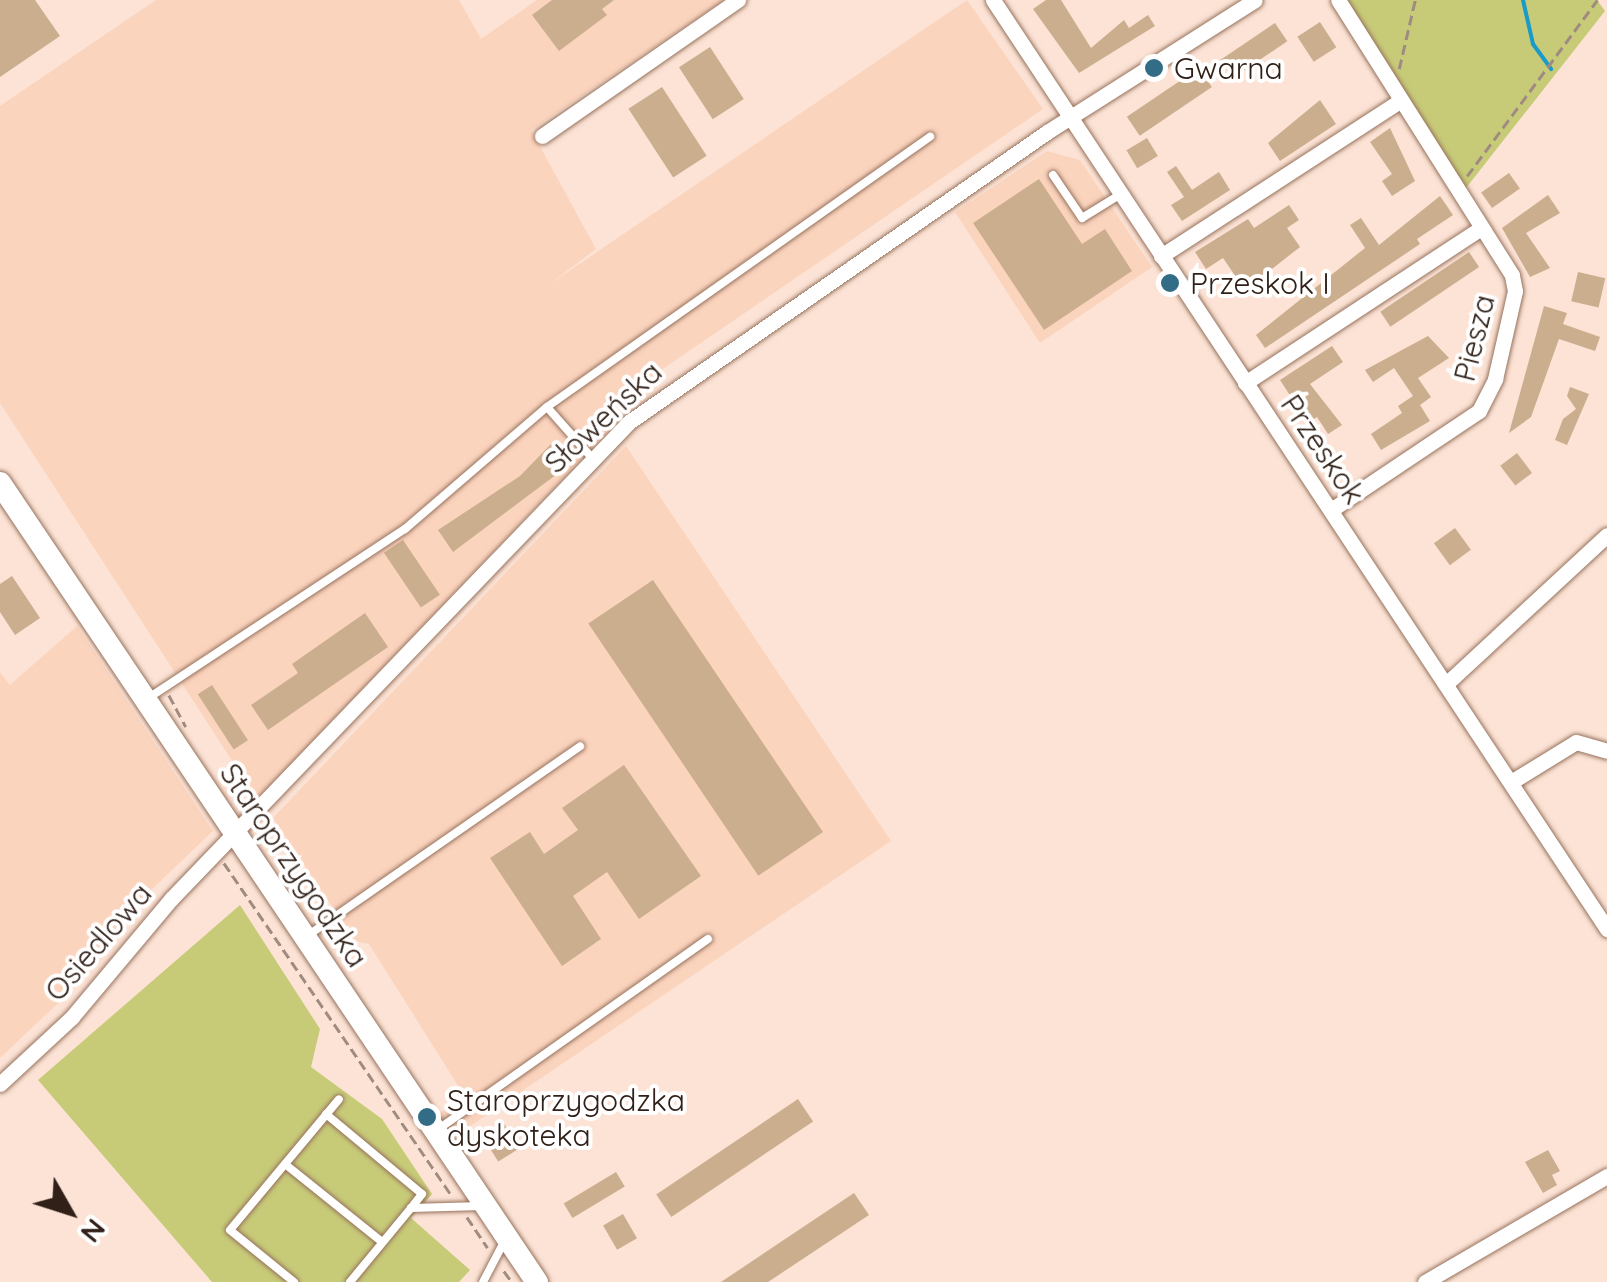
<!DOCTYPE html>
<html>
<head>
<meta charset="utf-8">
<style>
  body { margin:0 }
  #map { position:relative; width:1607px; height:1282px; overflow:hidden; background:#fce3d5; font-family:Quicksand,sans-serif }
  div>[style] { position:absolute }
  [style*='--x'] { left:calc(var(--x)*1px); top:calc(var(--y)*1px); width:calc(var(--w)*1px); rotate:calc(var(--a)*1deg) }
  .built>* { inset:0; background:#fbd4be }
  .green>* { inset:0; background:#c7cb78 }
  .stream>* { height:4px; margin:-2px; padding:0 2px; transform-origin:2px; border-radius:2px; background:#189aca }
  .building>* { inset:0; background:#cbae8d; transform-origin:0 0 }
  .path>* { height:2.5px; margin-top:-1.25px; transform-origin:0; background:repeating-linear-gradient(90deg,#a08b80 0 10px,transparent 0 15px) }
  .roads { filter:drop-shadow(0 0 2px #97725d) drop-shadow(0 0 2px #97725d) }
  .lane>* { height:8px; margin:-4px; padding:0 4px; transform-origin:4px; border-radius:4px; background:#fff }
  .street>* { height:15px; margin:-7.5px; padding:0 7.5px; transform-origin:7.5px; border-radius:7.5px; background:#fff }
  .secondary>* { height:22px; margin:-11px; padding:0 11px; transform-origin:11px; border-radius:11px; background:#fff }
  .dots>* { width:28px; height:28px; translate:-50% -50%; box-sizing:border-box; border:5px solid #fff; border-radius:50% }
  span { translate:-50% -50%; white-space:nowrap; text-align:center; line-height:1.15; -webkit-text-stroke:8px #fff; paint-order:stroke }
  .poi-label { font-size:30px; color:#302018 }
  .left { translate:0 -50%; text-align:left }
  .street-label { font-size:30px; color:#302018 }
  .north { position:absolute; left:20px; top:1162px; width:100px; height:100px; -webkit-text-stroke:8px #fff; paint-order:stroke; rotate:129deg; font-size:28px; font-weight:700; line-height:40px; text-align:center; color:#302018 }
  .north::after { content:''; display:block; margin:auto; width:35px; height:45px; background:#302018; clip-path:polygon(50% 0,100% 100%,50% 72%,0 100%) }
</style>
</head>
<body>
<div id="map">
  <div class="built">
    <i style="clip-path:polygon(156px 0,459px 0,481px 39px,537px 0,724px 0,531px 130px,596px 249px,550px 284px,967px 0,1043px 109px,601px 411px,612px 427px,257px 799px,0 403px,0 106px)"></i>
    <i style="clip-path:polygon(1047px 151px,1080px 160px,1152px 267px,1040px 343px,955px 212px)"></i>
    <i style="clip-path:polygon(626px 446px,891px 841px,454px 1137px,439px 1114px,464px 1095px,369px 944px,355px 941px,273px 818px)"></i>
    <i style="clip-path:polygon(77px 626px,213px 831px,129px 911px,72px 990px,0 1058px,0 672px,10px 685px)"></i>
  </div>
  <div class="green">
    <i style="clip-path:polygon(1346px 0,1597px 0,1605px 11px,1466px 188px)"></i>
    <i style="clip-path:polygon(240px 905px,320px 1029px,311px 1067px,382px 1119px,432px 1194px,411px 1218px,470px 1270px,459px 1282px,212px 1282px,38px 1080px)"></i>
  </div>
  <div class="stream">
    <i style="--x:1523;--y:0;--w:45;--a:77.2"></i>
    <i style="--x:1533;--y:44;--w:31;--a:54"></i>
  </div>
  <div class="building">
    <i style="clip-path:polygon(0 0,35px 0,60px 36px,0 77px)"></i>
    <i style="clip-path:polygon(552px 0,614px 0,602px 9px,607px 15px,559px 51px,532px 15px)"></i>
    <i style="clip-path:polygon(1046px 0,1061px 0,1091px 48px,1124px 20px,1129px 28px,1148px 15px,1155px 26px,1079px 73px,1033px 9px)"></i>
    <i style="left:1320px;top:22px;width:30px;height:27px;rotate:57deg"></i>
    <i style="left:1275px;top:23px;width:22px;height:66px;rotate:56deg"></i>
    <i style="left:710px;top:47px;width:62px;height:37px;rotate:57deg"></i>
    <i style="left:1199px;top:68px;width:23px;height:87px;rotate:56deg"></i>
    <i style="left:662px;top:87px;width:82px;height:40px;rotate:57deg"></i>
    <i style="clip-path:polygon(1320px 100px,1336px 124px,1280px 161px,1268px 143px)"></i>
    <i style="clip-path:polygon(1390px 128px,1415px 181px,1392px 196px,1382px 181px,1392px 174px,1370px 142px)"></i>
    <i style="left:1147px;top:138px;width:21px;height:24px;rotate:59deg"></i>
    <i style="clip-path:polygon(1176px 166px,1192px 190px,1219px 172px,1230px 190px,1182px 221px,1171px 205px,1184px 197px,1167px 172px)"></i>
    <i style="left:1509px;top:173px;width:19px;height:34px;rotate:55deg"></i>
    <i style="clip-path:polygon(1039px 179px,1082px 244px,1105px 229px,1132px 271px,1044px 330px,973px 223px)"></i>
    <i style="clip-path:polygon(1548px 195px,1560px 213px,1526px 233px,1550px 268px,1530px 277px,1502px 228px)"></i>
    <i style="clip-path:polygon(1440px 196px,1453px 215px,1417px 239px,1420px 244px,1265px 348px,1256px 335px,1365px 248px,1350px 225px,1361px 218px,1379px 245px)"></i>
    <i style="clip-path:polygon(1289px 205px,1299px 220px,1287px 228px,1300px 247px,1245px 290px,1223px 258px,1206px 269px,1195px 252px,1248px 219px,1254px 228px)"></i>
    <i style="left:1469px;top:252px;width:18px;height:107px;rotate:56deg"></i>
    <i style="left:1578px;top:272px;width:28px;height:30px;rotate:13deg"></i>
    <i style="clip-path:polygon(1544px 306px,1567px 313px,1563px 324px,1600px 337px,1595px 351px,1559px 339px,1531px 417px,1509px 433px)"></i>
    <i style="clip-path:polygon(1428px 336px,1449px 358px,1418px 378px,1431px 397px,1420px 405px,1430px 421px,1381px 450px,1371px 434px,1402px 413px,1398px 406px,1413px 396px,1394px 368px,1373px 382px,1365px 370px)"></i>
    <i style="clip-path:polygon(1332px 346px,1343px 362px,1310px 384px,1342px 425px,1328px 434px,1317px 417px,1308px 423px,1280px 380px)"></i>
    <i style="clip-path:polygon(1570px 387px,1589px 394px,1567px 445px,1555px 440px,1563px 419px,1576px 409px,1567px 396px)"></i>
    <i style="clip-path:polygon(551px 444px,569px 465px,453px 552px,438px 530px,520px 476px)"></i>
    <i style="left:1517px;top:453px;width:25px;height:21px;rotate:53deg"></i>
    <i style="left:1455px;top:528px;width:27px;height:26px;rotate:54deg"></i>
    <i style="left:403px;top:540px;width:66px;height:23px;rotate:56deg"></i>
    <i style="clip-path:polygon(12px 576px,40px 618px,15px 635px,0 612px,0 584px)"></i>
    <i style="left:653px;top:580px;width:304px;height:78px;rotate:56deg"></i>
    <i style="clip-path:polygon(365px 613px,388px 647px,268px 730px,251px 705px,298px 673px,292px 664px)"></i>
    <i style="left:212px;top:685px;width:66px;height:17px;rotate:57deg"></i>
    <i style="clip-path:polygon(624px 765px,701px 876px,639px 919px,607px 872px,573px 896px,601px 939px,562px 966px,490px 858px,530px 832px,544px 854px,578px 830px,562px 808px)"></i>
    <i style="left:798px;top:1099px;width:27px;height:171px;rotate:56deg"></i>
    <i style="left:503px;top:1122px;width:31px;height:25px;rotate:58deg"></i>
    <i style="clip-path:polygon(1548px 1150px,1560px 1171px,1552px 1175px,1557px 1185px,1543px 1193px,1525px 1162px)"></i>
    <i style="left:616px;top:1172px;width:17px;height:61px;rotate:59deg"></i>
    <i style="clip-path:polygon(854px 1193px,869px 1215px,768px 1282px,721px 1282px)"></i>
    <i style="left:623px;top:1214px;width:28px;height:23px;rotate:60deg"></i>
  </div>
  <div class="path">
    <i style="--x:1399;--y:69;--w:71;--a:-76.9"></i>
    <i style="--x:1467;--y:176;--w:219;--a:-53.5"></i>
    <i style="--x:169;--y:695;--w:36;--a:62"></i>
    <i style="--x:224;--y:863;--w:401;--a:55.6"></i>
    <i style="--x:467;--y:1217;--w:37;--a:56"></i>
    <i style="--x:504;--y:1271;--w:14;--a:54"></i>
  </div>
  <div class="roads">
    <div class="lane">
      <i style="--x:1053;--y:175;--w:52;--a:56"></i>
      <i style="--x:1082;--y:218;--w:46;--a:-31.6"></i>
      <i style="--x:593;--y:459;--w:69;--a:-131.5"></i>
      <i style="--x:547;--y:407;--w:469;--a:-35.2"></i>
      <i style="--x:147;--y:699;--w:309;--a:-33.4"></i>
      <i style="--x:405;--y:529;--w:187;--a:-40.7"></i>
      <i style="--x:310;--y:934;--w:329;--a:-34.8"></i>
      <i style="--x:326;--y:1114;--w:125;--a:39.8"></i>
      <i style="--x:422;--y:1194;--w:18;--a:128"></i>
      <i style="--x:440;--y:1128;--w:328;--a:-35.2"></i>
      <i style="--x:285;--y:1164;--w:124;--a:38.8"></i>
      <i style="--x:294;--y:1282;--w:82;--a:-140.9"></i>
      <i style="--x:230;--y:1230;--w:170;--a:-50.2"></i>
      <i style="--x:350;--y:1282;--w:96;--a:-50.5"></i>
      <i style="--x:411;--y:1208;--w:71;--a:-1.6"></i>
      <i style="--x:483;--y:1282;--w:45;--a:-62.3"></i>
    </div>
    <div class="street">
      <i style="--x:993;--y:0;--w:1114;--a:56.54"></i>
      <i style="--x:542;--y:136;--w:239;--a:-34.8"></i>
      <i style="--x:1161;--y:256;--w:286;--a:-33"></i>
      <i style="--x:1245;--y:383;--w:282;--a:-33.3"></i>
      <i style="--x:1331;--y:510;--w:178;--a:-33.8"></i>
      <i style="--x:1479;--y:411;--w:36;--a:-63"></i>
      <i style="--x:1495;--y:379;--w:90;--a:-77.2"></i>
      <i style="--x:1515;--y:291;--w:16;--a:-101"></i>
      <i style="--x:1512;--y:275;--w:325;--a:-122.3"></i>
      <i style="--x:1446;--y:684;--w:219;--a:-42.8"></i>
      <i style="--x:1511;--y:782;--w:76;--a:-31.6"></i>
      <i style="--x:1576;--y:742;--w:32;--a:16"></i>
      <i style="--x:0;--y:1084;--w:98;--a:-42.9"></i>
      <i style="--x:72;--y:1017;--w:154;--a:-50"></i>
      <i style="--x:171;--y:899;--w:661;--a:-46.16"></i>
      <i style="--x:629;--y:422;--w:509;--a:-34.75"></i>
      <i style="--x:1047;--y:132;--w:246;--a:-32.4"></i>
      <i style="--x:1425;--y:1282;--w:211;--a:-30.2"></i>
    </div>
    <div class="secondary">
      <i style="--x:0;--y:483;--w:963;--a:56.1"></i>
    </div>
  </div>
  <div class="dots">
    <i style="left:1154px;top:68px;background:#336c86"></i>
    <i style="left:1170px;top:283px;background:#336c86"></i>
    <i style="left:427px;top:1117px;background:#336c86"></i>
  </div>
  <div class="poi-label">
    <span class="left" style="left:1174px;top:68px">Gwarna</span>
    <span class="left" style="left:1190px;top:283px">Przeskok I</span>
    <span class="left" style="left:447px;top:1117px">Staroprzygodzka<br>dyskoteka</span>
  </div>
  <div class="street-label">
    <span style="left:1474px;top:338px;rotate:-76deg">Piesza</span>
    <span style="left:603px;top:417px;rotate:-43deg">Słoweńska</span>
    <span style="left:1323px;top:449px;rotate:56deg">Przeskok</span>
    <span style="left:294px;top:865px;rotate:56deg">Staroprzygodzka</span>
    <span style="left:98px;top:942px;rotate:-49deg">Osiedlowa</span>
  </div>
  <div class="north">N</div>
</div>
</body>
</html>
